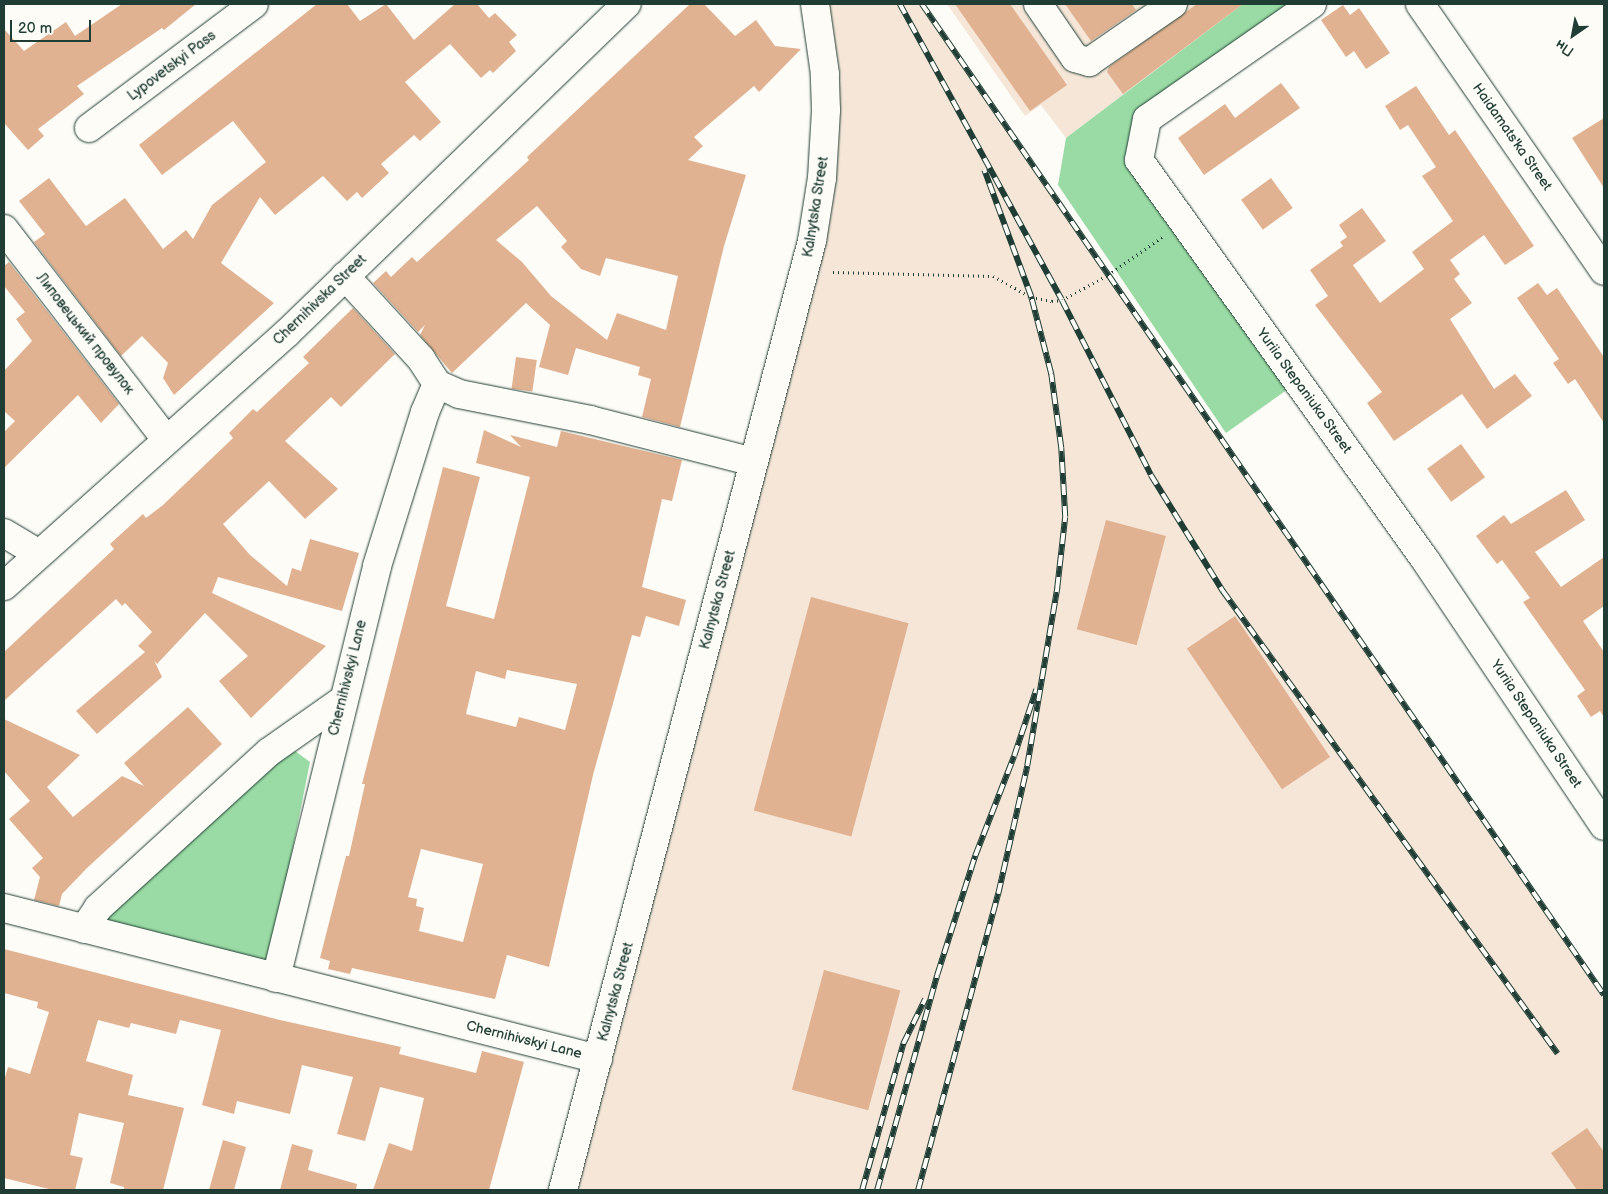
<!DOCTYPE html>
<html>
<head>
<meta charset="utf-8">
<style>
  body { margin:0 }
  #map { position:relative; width:1608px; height:1194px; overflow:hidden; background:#fdfcf7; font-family:"Balsamiq Sans",sans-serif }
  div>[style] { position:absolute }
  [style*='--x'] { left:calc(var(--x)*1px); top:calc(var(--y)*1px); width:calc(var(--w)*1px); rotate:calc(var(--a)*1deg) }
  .built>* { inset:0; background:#f5e6d8 }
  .green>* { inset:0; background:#9adaa4 }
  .building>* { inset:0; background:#e1b291; transform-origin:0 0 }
  .path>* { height:3px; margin-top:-1.5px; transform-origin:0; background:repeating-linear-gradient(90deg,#1f3d34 0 1px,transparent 0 5px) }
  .roads { filter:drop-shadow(0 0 1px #1f3d34) drop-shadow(0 0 1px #1f3d34) }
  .minor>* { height:28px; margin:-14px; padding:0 14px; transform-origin:14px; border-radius:14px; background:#fdfcf7 }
  .rail>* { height:5.5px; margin-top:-2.75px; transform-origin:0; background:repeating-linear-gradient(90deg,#fdfcf7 0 11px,#1f3d34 0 22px); box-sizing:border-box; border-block:1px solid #1f3d34 }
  span { translate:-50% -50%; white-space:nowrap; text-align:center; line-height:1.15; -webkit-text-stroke:4.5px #fdfcf7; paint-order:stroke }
  .street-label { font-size:14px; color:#1f3d34 }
  .frame { position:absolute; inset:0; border:5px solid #1f3d34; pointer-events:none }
  .north { position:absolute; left:1548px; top:10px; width:50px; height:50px; -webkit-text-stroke:4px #fdfcf7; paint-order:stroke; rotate:213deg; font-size:14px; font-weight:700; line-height:20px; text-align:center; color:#1f3d34 }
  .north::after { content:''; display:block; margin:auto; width:18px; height:22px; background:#1f3d34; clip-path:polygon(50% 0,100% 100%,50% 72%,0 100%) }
  .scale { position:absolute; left:10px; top:20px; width:81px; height:22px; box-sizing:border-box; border:2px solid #1f3d34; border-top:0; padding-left:6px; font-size:15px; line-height:18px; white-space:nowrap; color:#1f3d34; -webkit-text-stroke:4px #fdfcf7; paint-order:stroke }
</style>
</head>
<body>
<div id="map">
  <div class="built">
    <i style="clip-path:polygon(815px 4px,924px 4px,1604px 995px,1604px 1190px,564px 1190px,812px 241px)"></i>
    <i style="clip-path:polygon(947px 4px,1243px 4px,1066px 138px,1041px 105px,1025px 116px)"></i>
  </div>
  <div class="green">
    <i style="clip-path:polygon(1243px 4px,1297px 4px,1143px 115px,1132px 161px,1291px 387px,1226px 433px,1058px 185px,1066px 138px)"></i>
    <i style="clip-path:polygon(295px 751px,310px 762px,270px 962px,99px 923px,271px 759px)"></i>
  </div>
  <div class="building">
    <i style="clip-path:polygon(122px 4px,196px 4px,164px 30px,162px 28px,77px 86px,84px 94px,38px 129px,44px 136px,28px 150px,4px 123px,4px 29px,24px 51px,66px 22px,75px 36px)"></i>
    <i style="clip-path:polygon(317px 4px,347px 4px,360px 21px,386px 4px,414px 40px,455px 4px,477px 4px,489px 18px,495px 13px,517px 35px,509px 42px,516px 51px,493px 73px,490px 70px,481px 78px,450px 44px,405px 82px,441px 122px,420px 141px,414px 135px,381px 164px,389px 173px,362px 198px,357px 192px,347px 201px,323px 176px,275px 215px,260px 197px,221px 263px,274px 303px,174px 395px,163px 378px,168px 363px,142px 336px,121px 356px,34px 242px,45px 234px,19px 201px,49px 178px,86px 226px,125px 198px,163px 249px,186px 230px,193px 239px,212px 205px,266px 162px,233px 121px,162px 175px,139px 145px)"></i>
    <i style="clip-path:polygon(evenodd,690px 4px,704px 4px,735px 36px,756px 20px,775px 46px,801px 49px,759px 92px,754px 86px,694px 137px,703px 146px,688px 160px,746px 175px,724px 246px,680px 427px,642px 417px,651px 379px,638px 375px,640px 367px,576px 348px,568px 375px,539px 367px,550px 325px,526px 303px,452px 373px,420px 335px,425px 325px,418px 332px,373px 283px,386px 271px,391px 277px,412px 257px,417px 262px,529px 160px,527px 157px,690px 4px,537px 206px,567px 241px,561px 247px,581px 269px,600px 276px,606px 258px,678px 276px,666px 330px,617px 313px,607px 340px,551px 296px,522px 262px,496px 240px,537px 206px)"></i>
    <i style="clip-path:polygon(955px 4px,1010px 4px,1067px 85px,1030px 111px)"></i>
    <i style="clip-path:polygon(1065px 4px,1132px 4px,1136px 10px,1091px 41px)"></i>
    <i style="clip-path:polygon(1197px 4px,1243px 4px,1123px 94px,1107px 72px,1109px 67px)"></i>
    <i style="clip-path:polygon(1343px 5px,1350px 15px,1359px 8px,1390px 53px,1366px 69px,1354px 51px,1346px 57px,1321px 20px)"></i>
    <i style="clip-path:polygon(1281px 83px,1300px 108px,1204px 175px,1178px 138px,1225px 104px,1235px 118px)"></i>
    <i style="clip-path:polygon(1416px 86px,1449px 135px,1455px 130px,1534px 246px,1505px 265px,1484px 235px,1450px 260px,1460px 274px,1454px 279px,1472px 303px,1450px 319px,1494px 389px,1515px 374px,1532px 396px,1487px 429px,1462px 394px,1394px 441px,1367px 403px,1382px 392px,1315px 305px,1328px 296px,1310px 270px,1343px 246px,1340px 242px,1347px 237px,1339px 225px,1362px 208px,1386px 241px,1353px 265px,1380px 303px,1424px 269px,1412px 252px,1453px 221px,1422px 176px,1436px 167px,1408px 125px,1400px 130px,1385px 106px)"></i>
    <i style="clip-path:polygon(1604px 118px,1604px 188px,1572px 138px)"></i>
    <i style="left:1271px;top:178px;width:37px;height:37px;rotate:54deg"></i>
    <i style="clip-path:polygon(9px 262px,119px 404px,101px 423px,78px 395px,4px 468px,4px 432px,15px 421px,4px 411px,4px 371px,32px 341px,16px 319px,25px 312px,4px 286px,4px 266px)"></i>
    <i style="clip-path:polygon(1538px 283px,1547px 295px,1557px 288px,1604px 357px,1604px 423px,1575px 379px,1568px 384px,1553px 363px,1559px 359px,1517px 298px)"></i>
    <i style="clip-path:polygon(353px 308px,395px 354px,341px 407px,331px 397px,285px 441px,338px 489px,305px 519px,269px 481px,223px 524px,250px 555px,287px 586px,292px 568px,301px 571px,310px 539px,359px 553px,342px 611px,218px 577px,212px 593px,326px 646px,251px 718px,219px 681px,248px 656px,205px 613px,157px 664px,154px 660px,162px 677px,97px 734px,76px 711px,145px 652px,138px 646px,152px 632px,125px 603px,122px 606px,116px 599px,4px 701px,4px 652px,114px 549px,110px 544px,143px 514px,146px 518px,163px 505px,233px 438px,229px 433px,253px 409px,257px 412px,309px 363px,303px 357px)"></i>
    <i style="left:516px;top:357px;width:21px;height:32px;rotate:8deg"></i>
    <i style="clip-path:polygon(evenodd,484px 430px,521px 447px,510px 435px,557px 447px,561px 431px,682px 460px,672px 501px,662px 499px,642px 587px,686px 600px,679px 626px,646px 616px,640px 637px,632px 635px,593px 775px,549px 967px,507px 955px,495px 999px,352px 968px,350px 974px,328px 969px,330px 961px,320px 958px,346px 856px,349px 856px,365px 784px,362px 784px,443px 467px,480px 477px,446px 606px,494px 619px,530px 477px,476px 463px,484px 430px,507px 670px,577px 684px,565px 730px,519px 717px,516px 727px,466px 714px,476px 671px,505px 679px,507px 670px,484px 430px,421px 849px,483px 864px,463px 942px,419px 931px,424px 908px,416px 906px,417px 899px,408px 897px,421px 849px)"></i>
    <i style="left:1461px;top:444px;width:41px;height:42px;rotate:54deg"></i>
    <i style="clip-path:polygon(1566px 490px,1585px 520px,1535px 552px,1561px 587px,1604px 557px,1604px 606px,1583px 621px,1604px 652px,1604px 717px,1600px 711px,1591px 717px,1577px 696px,1585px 690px,1523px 602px,1530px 598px,1502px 560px,1497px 564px,1476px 536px,1504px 515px,1511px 524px)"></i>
    <i style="left:1106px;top:520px;width:62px;height:113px;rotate:15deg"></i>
    <i style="left:811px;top:597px;width:101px;height:221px;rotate:15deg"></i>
    <i style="left:1235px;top:616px;width:170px;height:58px;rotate:56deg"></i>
    <i style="clip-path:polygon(188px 707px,222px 744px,87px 868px,62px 894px,59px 906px,34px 900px,40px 877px,32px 868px,43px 858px,9px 819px,30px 801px,4px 771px,4px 719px,80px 755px,47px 787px,73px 817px,122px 776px,144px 786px,124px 763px)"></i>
    <i style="clip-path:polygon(4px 949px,280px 1020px,401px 1047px,399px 1054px,476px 1073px,482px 1051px,524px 1062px,489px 1190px,373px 1190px,389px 1143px,412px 1151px,424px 1098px,380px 1087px,365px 1141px,337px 1134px,353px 1077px,302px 1065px,290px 1114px,237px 1101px,234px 1114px,202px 1105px,221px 1030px,180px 1020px,176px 1034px,131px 1023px,129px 1028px,98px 1020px,86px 1061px,133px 1075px,128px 1095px,184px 1108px,163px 1190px,124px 1190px,124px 1187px,110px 1183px,124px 1123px,79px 1113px,70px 1155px,83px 1158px,75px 1190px,53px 1190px,4px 1178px,4px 1081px,8px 1067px,30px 1074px,49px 1012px,37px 1008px,38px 1002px,4px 993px)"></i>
    <i style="left:824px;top:970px;width:79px;height:124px;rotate:15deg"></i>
    <i style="clip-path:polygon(1587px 1128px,1604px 1152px,1604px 1190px,1577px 1190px,1551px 1153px)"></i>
    <i style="clip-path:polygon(223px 1140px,246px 1147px,234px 1190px,209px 1190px)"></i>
    <i style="clip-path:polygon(292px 1144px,313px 1150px,308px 1170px,357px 1184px,356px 1190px,280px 1190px)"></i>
  </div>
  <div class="path">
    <i style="--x:833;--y:272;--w:160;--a:1.4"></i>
    <i style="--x:993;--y:276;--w:43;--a:28.9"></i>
    <i style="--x:1031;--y:297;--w:21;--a:11"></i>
    <i style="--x:1052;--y:301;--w:10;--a:-6"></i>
    <i style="--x:1062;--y:300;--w:52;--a:-28.5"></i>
    <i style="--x:1108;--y:275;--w:66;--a:-35.1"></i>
  </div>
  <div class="roads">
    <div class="minor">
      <i style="--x:1038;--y:4;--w:65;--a:55.6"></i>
      <i style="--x:1075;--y:58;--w:15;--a:16"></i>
      <i style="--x:1089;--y:62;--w:102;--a:-34.6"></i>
      <i style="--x:1312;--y:4;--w:201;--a:145.1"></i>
      <i style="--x:1147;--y:119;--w:42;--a:101"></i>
      <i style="--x:1139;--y:160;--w:493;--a:54.4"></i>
      <i style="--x:1426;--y:561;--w:319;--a:56.1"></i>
      <i style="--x:1420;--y:4;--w:324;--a:55.4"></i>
      <i style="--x:89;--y:128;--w:206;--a:-36.9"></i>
      <i style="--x:4;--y:229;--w:265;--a:52.4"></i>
      <i style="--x:345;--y:276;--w:113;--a:47.5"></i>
      <i style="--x:421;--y:359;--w:30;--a:57"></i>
      <i style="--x:437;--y:384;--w:24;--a:24"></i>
      <i style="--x:459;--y:394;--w:134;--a:11.2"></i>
      <i style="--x:590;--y:420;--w:169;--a:14.4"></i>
      <i style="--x:4;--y:533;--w:39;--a:31"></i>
      <i style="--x:4;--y:586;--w:380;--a:-41.8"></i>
      <i style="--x:287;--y:333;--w:473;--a:-44.1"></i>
      <i style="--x:4;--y:908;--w:613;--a:14.26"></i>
      <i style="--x:84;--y:929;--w:25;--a:-56"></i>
      <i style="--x:98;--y:908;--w:231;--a:-42.4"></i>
      <i style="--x:269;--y:752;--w:90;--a:-35.1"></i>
      <i style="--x:276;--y:978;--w:424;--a:-76.2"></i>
      <i style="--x:377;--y:566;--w:161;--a:-72.7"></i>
      <i style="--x:425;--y:412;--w:30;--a:-67"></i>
      <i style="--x:563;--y:1190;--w:981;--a:-75.3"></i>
      <i style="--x:812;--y:241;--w:64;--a:-81"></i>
      <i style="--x:822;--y:178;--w:68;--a:-86.6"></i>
      <i style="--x:826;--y:110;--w:36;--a:-92"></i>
      <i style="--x:825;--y:74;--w:71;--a:-98.1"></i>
    </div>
  </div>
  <div class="rail">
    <i style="--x:900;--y:4;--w:337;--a:61.3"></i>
    <i style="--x:1062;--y:300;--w:196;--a:63"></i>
    <i style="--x:1151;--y:475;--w:137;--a:58.2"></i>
    <i style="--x:1223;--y:591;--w:571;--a:54.11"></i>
    <i style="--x:922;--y:4;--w:1203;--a:55.46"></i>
    <i style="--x:862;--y:1190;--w:152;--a:-74.3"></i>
    <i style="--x:903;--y:1044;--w:50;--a:-63.9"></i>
    <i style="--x:877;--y:1190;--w:223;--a:-74.4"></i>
    <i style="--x:937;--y:975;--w:125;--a:-72.3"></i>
    <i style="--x:975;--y:856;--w:107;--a:-68.7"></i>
    <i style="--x:1014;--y:756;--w:70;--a:-71.6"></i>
    <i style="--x:918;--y:1190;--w:307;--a:-74.9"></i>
    <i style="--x:998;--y:894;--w:131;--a:-77.2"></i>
    <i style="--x:1027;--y:766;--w:181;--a:-80.4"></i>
    <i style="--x:1057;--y:588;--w:71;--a:-83.6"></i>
    <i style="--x:1065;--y:517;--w:69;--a:-93.3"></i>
    <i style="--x:1061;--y:448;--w:75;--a:-97.7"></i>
    <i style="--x:1051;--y:374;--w:80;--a:-104.6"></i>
    <i style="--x:1031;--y:297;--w:135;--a:-110.3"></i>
  </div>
  <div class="street-label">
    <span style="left:172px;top:66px;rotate:-37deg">Lypovetskyi Pass</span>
    <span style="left:1512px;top:137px;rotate:55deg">Haidamats'ka Street</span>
    <span style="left:816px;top:207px;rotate:-81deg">Kalnytska Street</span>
    <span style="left:320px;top:300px;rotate:-44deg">Chernihivska Street</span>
    <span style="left:85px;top:334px;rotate:52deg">Липовецький провулок</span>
    <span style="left:1304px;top:391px;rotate:54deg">Yuriia Stepaniuka Street</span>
    <span style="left:718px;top:600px;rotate:-75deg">Kalnytska Street</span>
    <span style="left:348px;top:678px;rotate:-76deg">Chernihivskyi Lane</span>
    <span style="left:1536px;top:724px;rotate:56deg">Yuriia Stepaniuka Street</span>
    <span style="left:616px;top:992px;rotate:-75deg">Kalnytska Street</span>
    <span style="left:524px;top:1040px;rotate:14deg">Chernihivskyi Lane</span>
  </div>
  <div class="frame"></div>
  <div class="north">Пн</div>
  <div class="scale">20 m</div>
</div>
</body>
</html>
